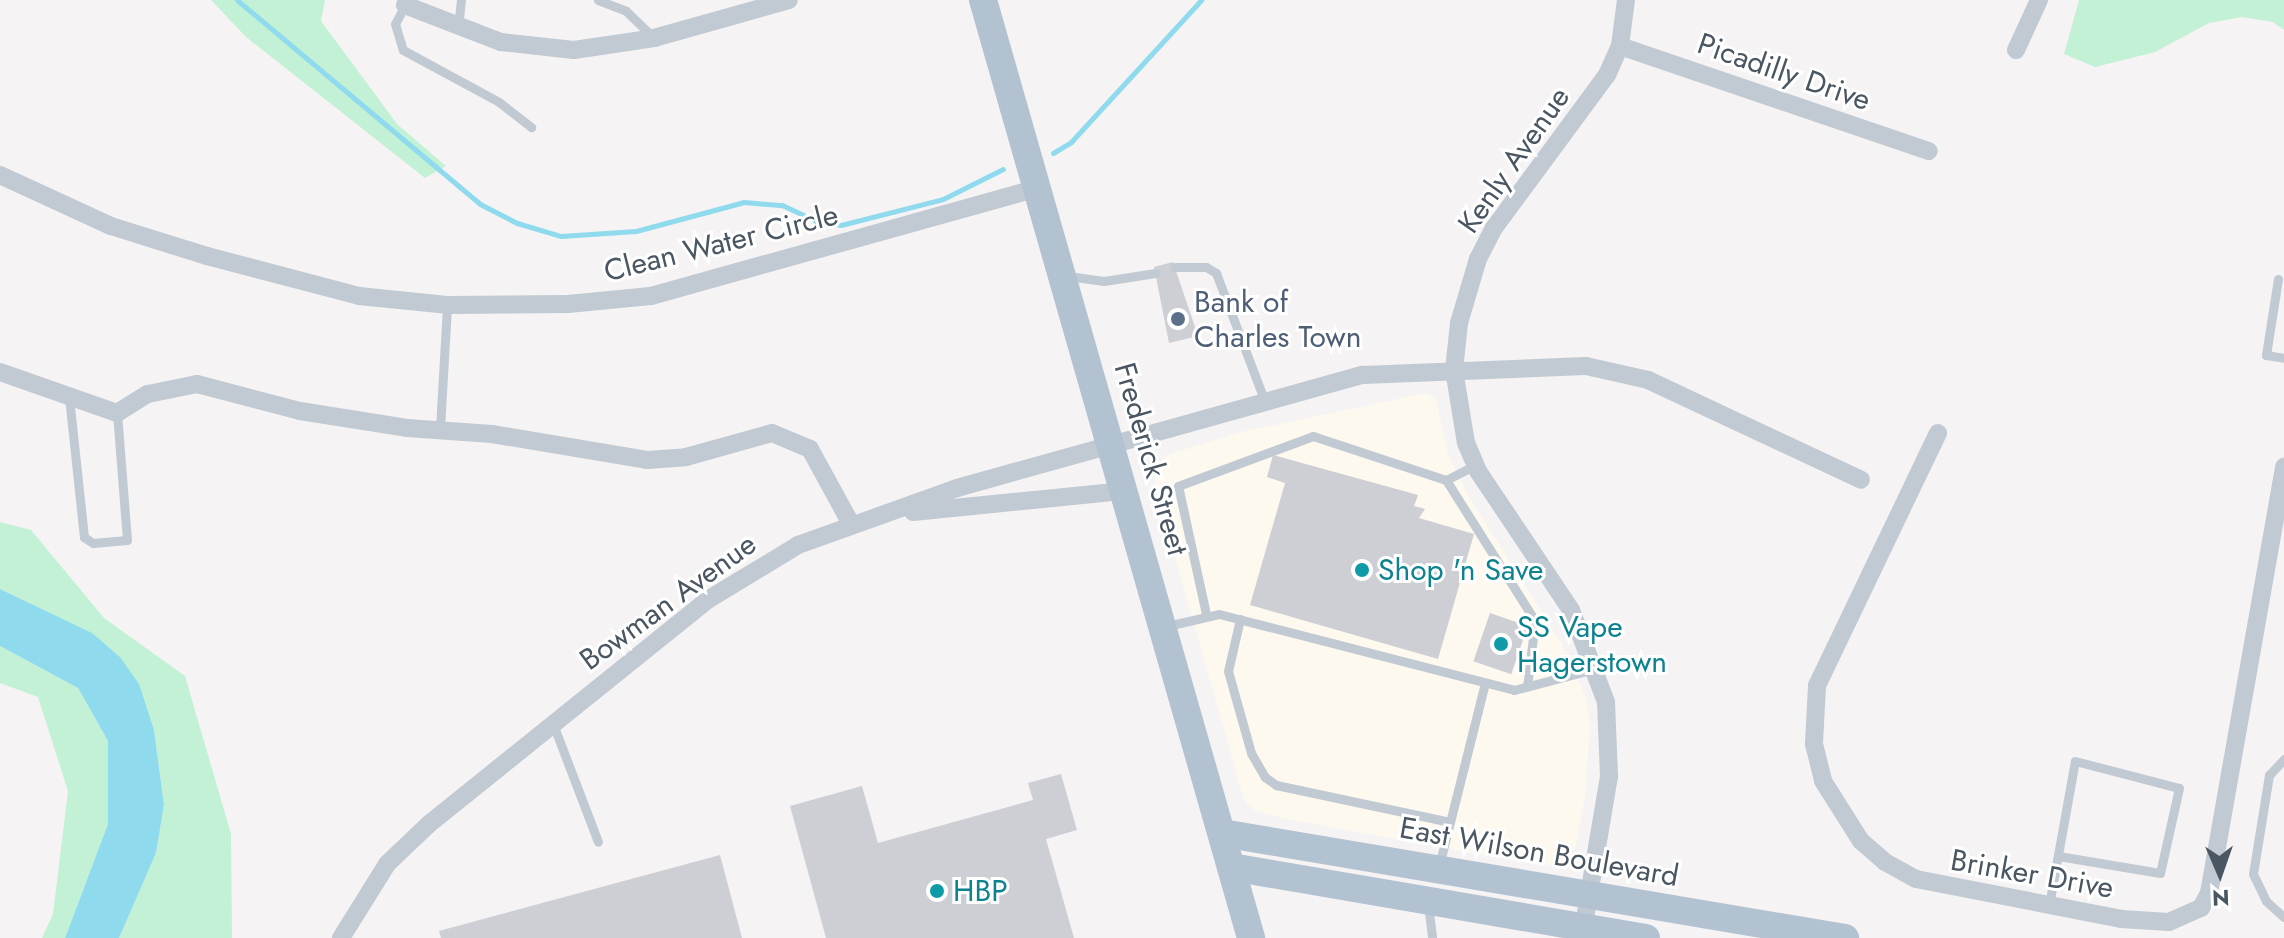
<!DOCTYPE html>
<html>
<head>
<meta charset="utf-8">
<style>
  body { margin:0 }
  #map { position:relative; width:2284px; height:938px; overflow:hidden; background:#f5f3f3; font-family:Jost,sans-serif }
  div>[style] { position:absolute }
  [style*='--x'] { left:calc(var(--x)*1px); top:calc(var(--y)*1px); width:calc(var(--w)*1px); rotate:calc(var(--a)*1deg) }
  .commercial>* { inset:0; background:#fdf9ef }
  .green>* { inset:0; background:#c3f1d5 }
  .water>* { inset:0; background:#90daee }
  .stream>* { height:5px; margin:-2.5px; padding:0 2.5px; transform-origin:2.5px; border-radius:2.5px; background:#90daee }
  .building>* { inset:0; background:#cdcfd5; transform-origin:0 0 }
  .lane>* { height:9px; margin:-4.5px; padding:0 4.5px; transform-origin:4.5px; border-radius:4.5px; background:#c1cad2 }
  .street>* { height:18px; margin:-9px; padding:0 9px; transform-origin:9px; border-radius:9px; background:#c1cad2 }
  .primary>* { height:28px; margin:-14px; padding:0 14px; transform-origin:14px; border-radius:14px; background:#b3c2d1 }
  .dots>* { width:22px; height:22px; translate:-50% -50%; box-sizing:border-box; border:4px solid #fff; border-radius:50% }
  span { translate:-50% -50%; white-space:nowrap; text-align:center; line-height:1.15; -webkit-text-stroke:6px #fff; paint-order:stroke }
  .street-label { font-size:30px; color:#4a5661 }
  .service-label { font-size:30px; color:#4e5e75 }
  .left { translate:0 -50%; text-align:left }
  .culture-label { font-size:30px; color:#0d838f }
  .north { position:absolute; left:2180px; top:834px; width:80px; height:80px; -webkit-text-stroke:6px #fff; paint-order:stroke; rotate:178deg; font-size:22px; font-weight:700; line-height:32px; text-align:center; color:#4a5661 }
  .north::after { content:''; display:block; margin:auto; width:28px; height:36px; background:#4a5661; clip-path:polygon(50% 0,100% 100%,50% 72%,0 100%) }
</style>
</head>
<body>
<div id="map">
  <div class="commercial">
    <i style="clip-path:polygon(1426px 393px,1436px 399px,1448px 454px,1470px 499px,1560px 641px,1585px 695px,1590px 723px,1586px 791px,1576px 846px,1566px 860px,1544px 866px,1292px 820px,1254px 811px,1244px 800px,1155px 487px,1155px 468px,1167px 455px,1241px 432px)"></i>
  </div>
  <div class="green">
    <i style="clip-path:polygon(211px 0,325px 0,321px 21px,397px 124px,446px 166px,425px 178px,246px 37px)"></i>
    <i style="clip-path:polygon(2079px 0,2284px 0,2284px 30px,2273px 22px,2242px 17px,2209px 23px,2155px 52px,2095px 67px,2064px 54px)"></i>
    <i style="clip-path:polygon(0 522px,31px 530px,104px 618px,185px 676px,231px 834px,232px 938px,119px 938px,156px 853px,164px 805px,154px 730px,120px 657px,91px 633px,0 589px)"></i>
    <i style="clip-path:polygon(0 646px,78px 688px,108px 741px,108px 824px,65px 938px,42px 938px,53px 914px,68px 791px,38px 697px,0 683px)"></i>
  </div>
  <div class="water">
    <i style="clip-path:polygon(0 589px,92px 633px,120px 657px,139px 684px,154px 730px,164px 805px,156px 853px,119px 938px,65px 938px,108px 824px,108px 741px,78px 688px,0 646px)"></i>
  </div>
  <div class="stream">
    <i style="--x:237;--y:0;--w:317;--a:40"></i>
    <i style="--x:480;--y:204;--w:42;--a:27.2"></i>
    <i style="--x:517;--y:223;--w:46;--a:16.5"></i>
    <i style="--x:561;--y:236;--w:75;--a:-3.8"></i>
    <i style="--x:636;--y:231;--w:112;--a:-15"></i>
    <i style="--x:744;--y:202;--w:38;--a:5"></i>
    <i style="--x:782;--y:205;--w:38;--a:25"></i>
    <i style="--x:816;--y:221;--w:25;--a:9"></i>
    <i style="--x:841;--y:225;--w:105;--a:-14.3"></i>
    <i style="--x:943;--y:199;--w:67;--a:-26.6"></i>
    <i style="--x:1053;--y:153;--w:21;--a:-31"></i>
    <i style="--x:1071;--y:142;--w:193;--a:-47.5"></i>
  </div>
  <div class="building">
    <i style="clip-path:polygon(1173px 262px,1198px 336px,1169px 343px,1154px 267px)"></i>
    <i style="clip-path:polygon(1273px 455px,1418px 495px,1414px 506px,1425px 509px,1419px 518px,1474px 534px,1438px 659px,1250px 605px,1285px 483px,1267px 477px)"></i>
    <i style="left:1490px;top:613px;width:40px;height:51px;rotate:19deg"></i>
    <i style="clip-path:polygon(1061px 774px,1077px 830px,1046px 839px,1074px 938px,826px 938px,790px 806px,862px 786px,878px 843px,1033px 800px,1028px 783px)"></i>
    <i style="clip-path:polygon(720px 855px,742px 938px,441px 938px,439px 931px)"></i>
  </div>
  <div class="lane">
    <i style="--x:598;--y:0;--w:30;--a:21"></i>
    <i style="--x:626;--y:11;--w:39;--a:44"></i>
    <i style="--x:405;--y:5;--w:21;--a:118"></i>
    <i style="--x:395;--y:24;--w:27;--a:73"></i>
    <i style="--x:403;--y:50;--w:109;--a:28.4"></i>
    <i style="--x:499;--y:102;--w:41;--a:38"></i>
    <i style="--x:458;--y:28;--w:28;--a:-84"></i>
    <i style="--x:1175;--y:267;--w:31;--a:0"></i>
    <i style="--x:1206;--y:267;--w:12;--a:31"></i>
    <i style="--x:1216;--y:273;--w:138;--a:69.2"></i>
    <i style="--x:1068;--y:276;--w:36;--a:8"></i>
    <i style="--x:1104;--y:281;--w:52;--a:-8.9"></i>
    <i style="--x:2278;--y:279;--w:77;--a:99"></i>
    <i style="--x:2266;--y:355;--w:18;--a:9"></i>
    <i style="--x:69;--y:397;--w:141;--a:83.9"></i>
    <i style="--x:84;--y:537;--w:11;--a:34"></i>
    <i style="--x:93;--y:543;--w:34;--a:-5"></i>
    <i style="--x:127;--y:540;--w:127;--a:-94.5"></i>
    <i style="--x:440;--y:428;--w:123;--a:-86.7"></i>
    <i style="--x:1446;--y:480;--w:33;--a:-27"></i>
    <i style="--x:1206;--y:614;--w:131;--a:-102.3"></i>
    <i style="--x:1178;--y:486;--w:144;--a:-20.3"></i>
    <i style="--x:1313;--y:436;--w:140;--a:18.3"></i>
    <i style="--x:1446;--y:480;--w:167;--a:57.7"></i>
    <i style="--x:1535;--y:621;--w:66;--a:96.9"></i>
    <i style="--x:1240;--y:619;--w:53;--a:103"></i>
    <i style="--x:1228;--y:671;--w:85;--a:74.3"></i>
    <i style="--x:1251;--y:753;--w:28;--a:60"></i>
    <i style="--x:1265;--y:777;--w:14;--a:36"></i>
    <i style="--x:1276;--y:785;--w:178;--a:12"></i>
    <i style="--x:1167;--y:626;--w:53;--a:-13"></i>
    <i style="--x:1219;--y:614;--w:305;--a:14.4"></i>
    <i style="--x:1514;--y:690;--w:83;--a:-14.7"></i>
    <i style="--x:553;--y:724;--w:126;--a:69.1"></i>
    <i style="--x:2284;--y:759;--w:22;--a:133"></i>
    <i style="--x:2269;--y:775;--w:100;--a:99.2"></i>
    <i style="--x:2253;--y:874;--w:30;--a:64"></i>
    <i style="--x:2266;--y:901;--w:24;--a:42"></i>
    <i style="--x:1439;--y:866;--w:189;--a:-75.9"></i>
    <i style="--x:1428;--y:904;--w:34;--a:83"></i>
    <i style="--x:2049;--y:905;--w:146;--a:-79.8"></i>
    <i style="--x:2075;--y:761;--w:107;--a:14.6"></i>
    <i style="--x:2179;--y:788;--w:87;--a:102.6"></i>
    <i style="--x:2160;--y:873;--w:103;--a:-170.5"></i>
  </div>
  <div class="street">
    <i style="--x:405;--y:5;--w:103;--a:21.1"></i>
    <i style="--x:501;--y:42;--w:73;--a:6.3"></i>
    <i style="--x:574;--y:50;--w:81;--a:-8.5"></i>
    <i style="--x:654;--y:38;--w:140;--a:-15.7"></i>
    <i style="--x:1620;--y:46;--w:326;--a:18.8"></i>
    <i style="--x:2016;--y:50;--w:55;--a:-65.3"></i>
    <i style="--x:0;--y:175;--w:122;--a:24.7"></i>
    <i style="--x:111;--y:226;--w:101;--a:17.4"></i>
    <i style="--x:207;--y:256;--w:157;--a:14.7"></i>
    <i style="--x:359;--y:296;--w:88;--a:5.8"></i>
    <i style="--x:447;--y:305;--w:121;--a:-0.5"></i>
    <i style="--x:568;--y:304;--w:83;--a:-5.5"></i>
    <i style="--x:651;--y:296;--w:402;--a:-15.6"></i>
    <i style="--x:0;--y:372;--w:124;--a:19.3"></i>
    <i style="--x:117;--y:413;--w:36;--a:-32"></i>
    <i style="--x:148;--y:394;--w:50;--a:-11.5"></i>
    <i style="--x:197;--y:384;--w:106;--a:14.7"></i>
    <i style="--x:300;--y:411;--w:108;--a:9"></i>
    <i style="--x:407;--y:428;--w:85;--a:4"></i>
    <i style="--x:492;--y:434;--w:157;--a:9.5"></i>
    <i style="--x:647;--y:460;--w:39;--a:-4"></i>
    <i style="--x:686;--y:457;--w:89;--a:-15.6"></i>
    <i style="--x:772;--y:433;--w:41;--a:22.8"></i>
    <i style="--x:810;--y:449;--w:85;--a:61.3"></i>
    <i style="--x:1938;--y:433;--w:280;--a:115.6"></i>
    <i style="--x:1817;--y:686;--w:58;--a:93"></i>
    <i style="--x:1814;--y:744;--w:38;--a:76"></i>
    <i style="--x:1823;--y:781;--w:71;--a:57.7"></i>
    <i style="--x:1861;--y:841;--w:32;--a:41"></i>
    <i style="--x:1885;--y:862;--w:35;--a:29"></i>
    <i style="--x:1916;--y:879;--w:209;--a:11"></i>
    <i style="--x:2121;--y:919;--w:48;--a:3.6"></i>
    <i style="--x:2169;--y:922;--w:35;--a:-24"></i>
    <i style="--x:2201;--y:908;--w:17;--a:-62"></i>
    <i style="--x:2209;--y:893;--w:433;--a:-80"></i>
    <i style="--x:913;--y:512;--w:213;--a:-5.7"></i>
    <i style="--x:1582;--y:936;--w:162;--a:-80.4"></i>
    <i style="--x:1609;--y:776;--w:74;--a:-92.3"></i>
    <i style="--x:1606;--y:702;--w:98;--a:-110.8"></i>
    <i style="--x:1571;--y:610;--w:167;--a:-123.8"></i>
    <i style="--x:1478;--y:471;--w:30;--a:-113"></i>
    <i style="--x:1466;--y:443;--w:74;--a:-99.3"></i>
    <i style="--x:1454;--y:370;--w:47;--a:-83.9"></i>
    <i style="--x:1459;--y:323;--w:67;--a:-73.5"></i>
    <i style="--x:1478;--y:259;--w:35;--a:-63"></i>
    <i style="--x:1494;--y:228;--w:190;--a:-53.6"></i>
    <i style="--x:1607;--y:75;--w:32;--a:-66"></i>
    <i style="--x:1620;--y:46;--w:46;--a:-82.6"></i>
    <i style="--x:341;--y:938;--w:87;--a:-58.1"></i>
    <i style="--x:387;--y:864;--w:58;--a:-43.6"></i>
    <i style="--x:429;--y:824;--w:359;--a:-38.8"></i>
    <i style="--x:709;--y:599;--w:104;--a:-31.2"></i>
    <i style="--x:798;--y:545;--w:169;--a:-19.7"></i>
    <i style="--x:957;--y:488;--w:421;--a:-15.6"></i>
    <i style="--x:1363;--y:375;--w:223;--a:-2.3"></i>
    <i style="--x:1586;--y:366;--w:64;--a:12.7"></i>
    <i style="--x:1648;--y:380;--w:235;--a:25.1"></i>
  </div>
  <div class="primary">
    <i style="--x:983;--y:0;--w:976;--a:74.05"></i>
    <i style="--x:1222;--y:833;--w:632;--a:9.57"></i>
    <i style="--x:1231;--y:867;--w:421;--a:9.7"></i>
  </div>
  <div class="dots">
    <i style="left:1178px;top:319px;background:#5c6f8a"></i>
    <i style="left:1362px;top:570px;background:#0f9aa8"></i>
    <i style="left:1501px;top:644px;background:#0f9aa8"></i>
    <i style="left:937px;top:891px;background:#0f9aa8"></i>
  </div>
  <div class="street-label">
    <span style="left:1784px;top:72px;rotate:19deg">Picadilly Drive</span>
    <span style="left:1514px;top:160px;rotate:-55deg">Kenly Avenue</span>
    <span style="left:721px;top:243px;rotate:-14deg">Clean Water Circle</span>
    <span style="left:1151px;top:459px;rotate:74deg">Frederick Street</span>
    <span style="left:668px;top:602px;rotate:-36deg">Bowman Avenue</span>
    <span style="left:1539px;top:852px;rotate:10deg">East Wilson Boulevard</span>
    <span style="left:2032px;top:874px;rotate:10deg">Brinker Drive</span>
  </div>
  <div class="service-label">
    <span class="left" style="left:1194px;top:319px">Bank of<br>Charles Town</span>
  </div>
  <div class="culture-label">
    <span class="left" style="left:1378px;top:570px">Shop 'n Save</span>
    <span class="left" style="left:1517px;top:644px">SS Vape<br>Hagerstown</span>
    <span class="left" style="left:953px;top:891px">HBP</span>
  </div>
  <div class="north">N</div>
</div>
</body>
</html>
